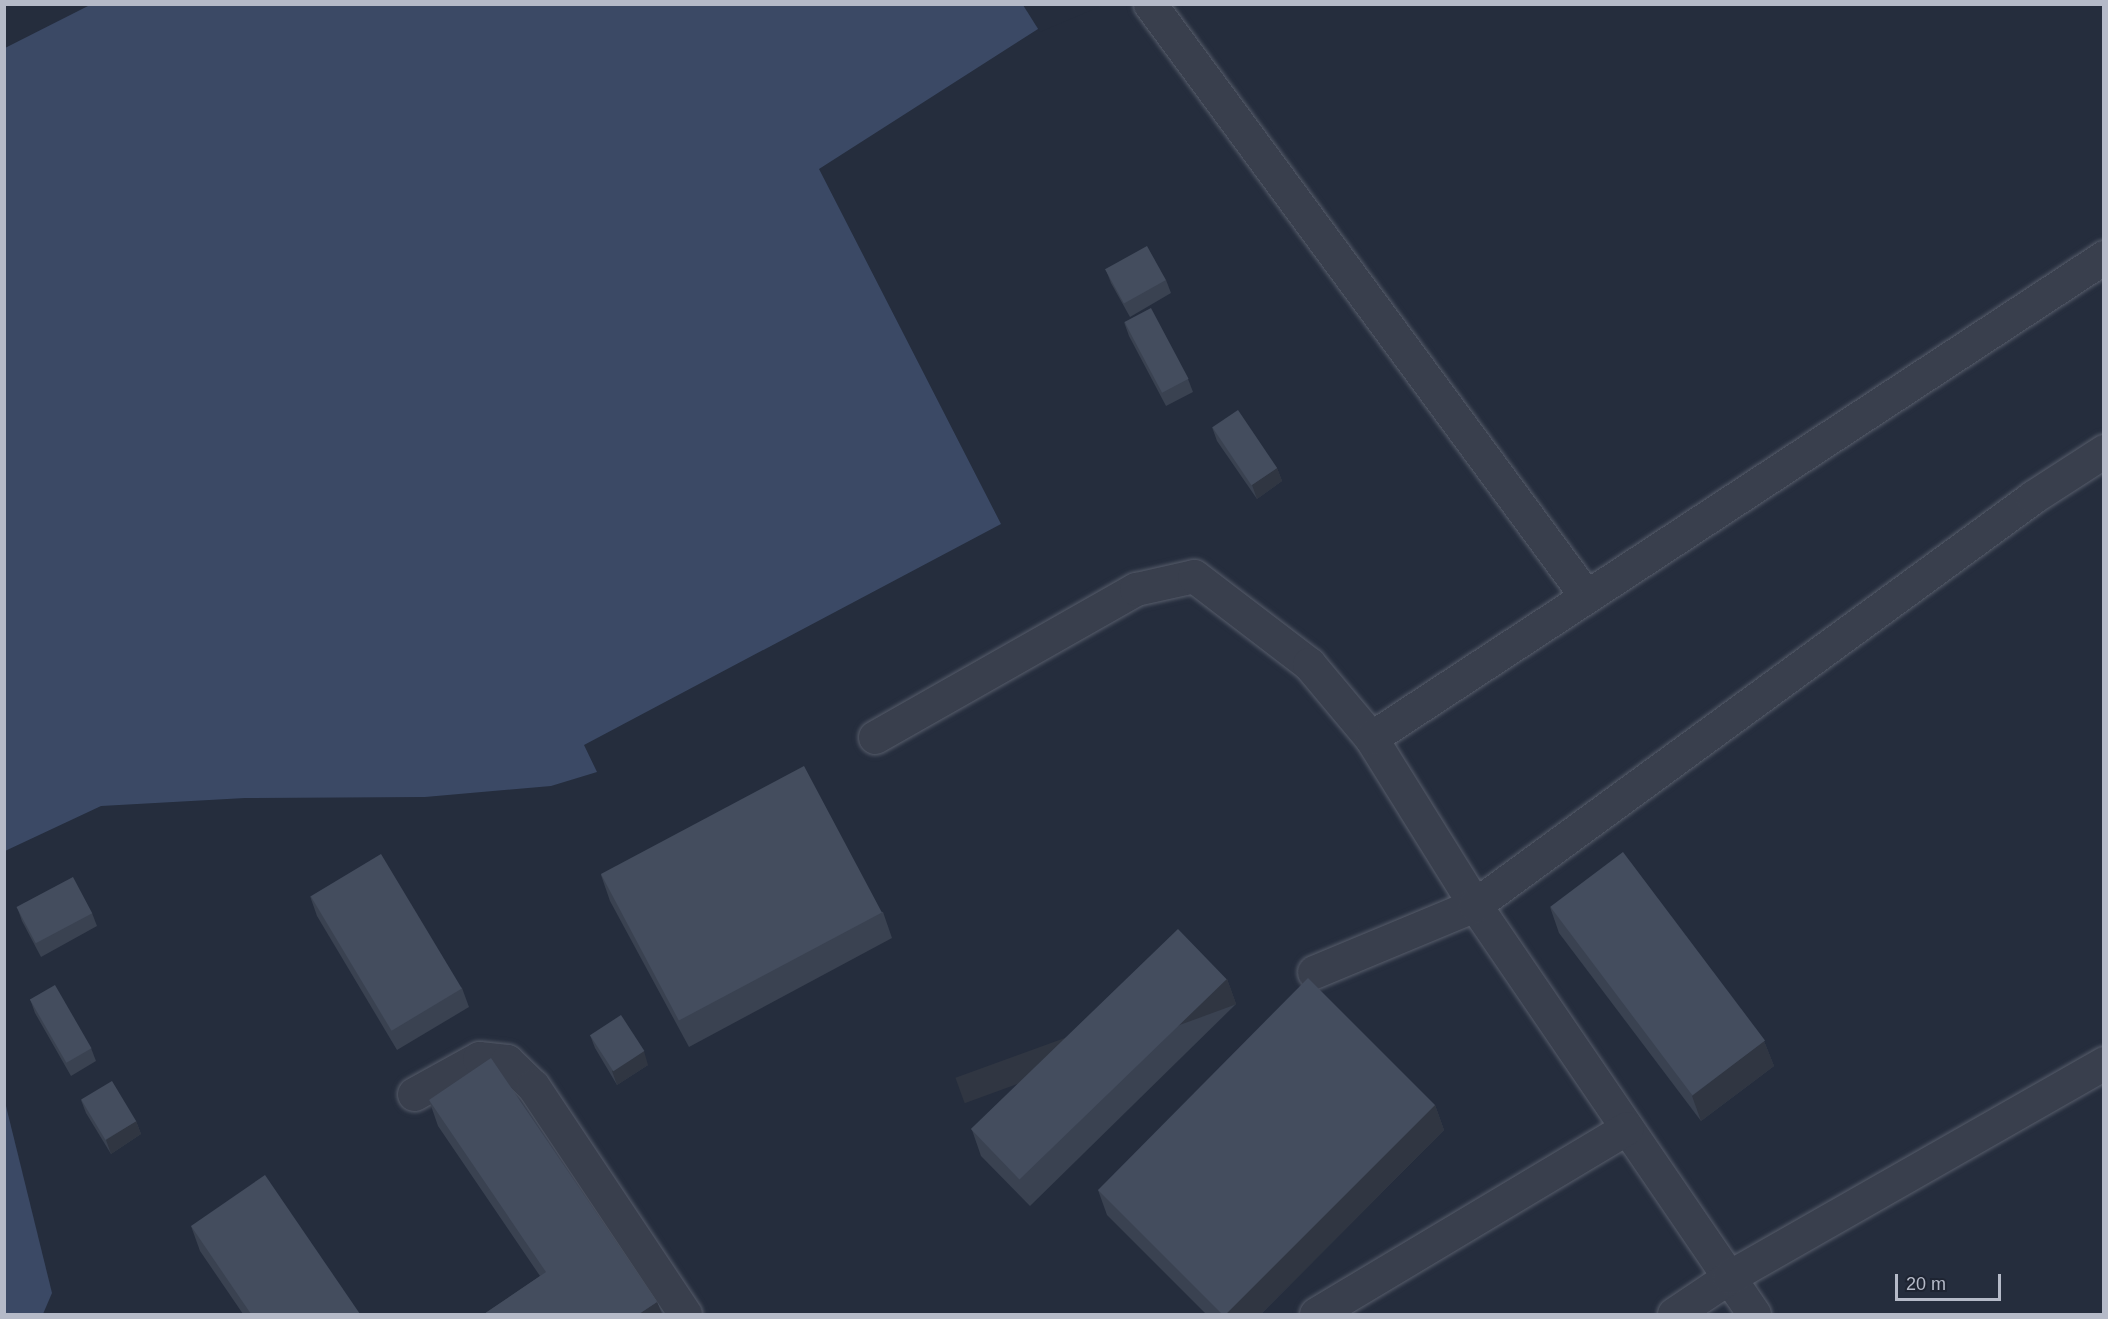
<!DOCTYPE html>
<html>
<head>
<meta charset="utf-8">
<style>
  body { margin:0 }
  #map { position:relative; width:2108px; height:1319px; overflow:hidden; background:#252d3d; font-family:Arial,sans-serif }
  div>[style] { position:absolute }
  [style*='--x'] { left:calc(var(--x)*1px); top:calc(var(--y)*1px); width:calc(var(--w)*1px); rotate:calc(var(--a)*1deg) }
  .water>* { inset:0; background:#3b4965 }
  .pier>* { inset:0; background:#252d3d }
  .roads { filter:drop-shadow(0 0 2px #575d6b) drop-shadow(0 0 2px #575d6b) }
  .minor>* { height:33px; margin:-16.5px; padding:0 16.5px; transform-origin:16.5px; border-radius:16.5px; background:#393f4d }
  .wall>* { inset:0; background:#3a4251 }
  .shaded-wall>* { inset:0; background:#303642; transform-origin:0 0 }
  .building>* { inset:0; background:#444d5e; transform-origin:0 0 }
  span { translate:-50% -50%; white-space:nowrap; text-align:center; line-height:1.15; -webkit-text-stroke:6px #1e2432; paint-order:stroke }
  .frame { position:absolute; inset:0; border:6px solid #b5bac8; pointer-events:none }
  .scale { position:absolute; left:1895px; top:1274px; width:106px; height:27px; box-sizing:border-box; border:3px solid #b5bac8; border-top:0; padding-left:8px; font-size:18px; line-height:21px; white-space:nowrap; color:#b5bac8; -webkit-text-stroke:4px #1e2432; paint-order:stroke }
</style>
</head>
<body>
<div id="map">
  <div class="water">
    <i style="clip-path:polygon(5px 5px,1103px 5px,1038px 29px,819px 169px,1001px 524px,584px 745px,597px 772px,551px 786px,425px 797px,245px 798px,101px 806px,5px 851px)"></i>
    <i style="clip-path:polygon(5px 1102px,52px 1293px,43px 1314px,5px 1314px)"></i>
  </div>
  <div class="pier">
    <i style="clip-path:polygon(5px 4px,90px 4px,90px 5px,5px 48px)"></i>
    <i style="clip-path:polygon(1106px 4px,1040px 32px,1023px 5px,1023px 4px)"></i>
  </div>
  <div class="roads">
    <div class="minor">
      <i style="--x:1150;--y:4;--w:732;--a:53.62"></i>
      <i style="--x:875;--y:737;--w:300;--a:-29.6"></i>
      <i style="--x:1136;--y:589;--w:59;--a:-12.6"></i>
      <i style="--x:1194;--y:576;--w:145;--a:37.4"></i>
      <i style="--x:1309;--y:664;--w:97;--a:50"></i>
      <i style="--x:1371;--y:738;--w:197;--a:58.1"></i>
      <i style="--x:1475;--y:905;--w:495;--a:55.7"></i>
      <i style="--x:1371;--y:738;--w:877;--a:-33.27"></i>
      <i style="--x:1314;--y:972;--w:174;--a:-22.6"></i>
      <i style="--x:1475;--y:905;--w:691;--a:-36.17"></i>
      <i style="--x:2033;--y:497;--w:85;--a:-32.9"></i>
      <i style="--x:414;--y:1094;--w:74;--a:-29"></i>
      <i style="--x:479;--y:1058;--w:28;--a:6"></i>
      <i style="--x:507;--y:1061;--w:36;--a:44"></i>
      <i style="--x:533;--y:1086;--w:274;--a:56.3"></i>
      <i style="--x:1316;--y:1314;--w:362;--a:-30.9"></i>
      <i style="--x:1674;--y:1314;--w:66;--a:-33.9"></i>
      <i style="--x:1729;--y:1277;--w:432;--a:-29.7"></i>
    </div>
  </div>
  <div class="wall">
    <i style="clip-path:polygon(1106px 270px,1166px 280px,1171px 293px,1130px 317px,1111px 283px)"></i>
    <i style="clip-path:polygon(1124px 322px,1188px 379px,1193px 392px,1166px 406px,1129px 336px)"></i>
    <i style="clip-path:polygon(1212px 427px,1277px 468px,1282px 481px,1257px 499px,1217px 441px)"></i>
    <i style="clip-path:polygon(601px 875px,883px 912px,892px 938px,689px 1047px,610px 901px)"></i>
    <i style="clip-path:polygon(310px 896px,462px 988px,469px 1007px,397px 1050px,317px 916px)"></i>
    <i style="clip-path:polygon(17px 907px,92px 913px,97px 926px,41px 957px,22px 921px)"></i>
    <i style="clip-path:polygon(1550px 907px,1764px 1041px,1774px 1066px,1701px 1121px,1559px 933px)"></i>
    <i style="clip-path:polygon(1227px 979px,1236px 1004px,1030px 1206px,981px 1156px,972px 1130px)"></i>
    <i style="clip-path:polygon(30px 999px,91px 1048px,96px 1061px,71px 1076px,35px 1013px)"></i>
    <i style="clip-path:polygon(590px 1035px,648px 1065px,617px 1085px,595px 1048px)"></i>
    <i style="clip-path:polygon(81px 1100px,136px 1121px,141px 1134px,111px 1154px,86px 1113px)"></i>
    <i style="clip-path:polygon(429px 1100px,657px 1302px,662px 1314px,484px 1314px,540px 1276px,438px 1126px)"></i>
    <i style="clip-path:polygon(1435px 1105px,1444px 1130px,1261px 1314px,1206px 1314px,1107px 1215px,1098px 1190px)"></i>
    <i style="clip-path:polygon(191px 1226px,360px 1314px,243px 1314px,200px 1251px)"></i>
  </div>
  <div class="shaded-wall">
    <i style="clip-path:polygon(1277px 468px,1282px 481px,1257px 499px,1252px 485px)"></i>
    <i style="left:1227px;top:979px;width:27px;height:289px;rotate:70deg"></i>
    <i style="clip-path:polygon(1764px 1041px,1774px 1066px,1701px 1121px,1692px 1096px)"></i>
    <i style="clip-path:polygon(644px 1051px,648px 1065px,617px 1085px,612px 1071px)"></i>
    <i style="clip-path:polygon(1435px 1105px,1444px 1130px,1261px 1314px,1226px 1314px)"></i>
    <i style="clip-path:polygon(136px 1121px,141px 1134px,111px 1154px,106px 1140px)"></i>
    <i style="clip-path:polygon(657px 1302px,662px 1314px,639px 1314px)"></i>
  </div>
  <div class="building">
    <i style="left:1147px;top:246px;width:39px;height:48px;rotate:61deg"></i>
    <i style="left:1151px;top:308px;width:80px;height:30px;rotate:62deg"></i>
    <i style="left:1238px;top:410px;width:70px;height:31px;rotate:56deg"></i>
    <i style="left:804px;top:766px;width:166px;height:230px;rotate:62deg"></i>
    <i style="left:1623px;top:852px;width:236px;height:91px;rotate:53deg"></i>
    <i style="left:381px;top:854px;width:157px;height:82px;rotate:59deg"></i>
    <i style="left:73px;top:877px;width:41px;height:64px;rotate:62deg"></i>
    <i style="left:1178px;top:929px;width:70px;height:288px;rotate:46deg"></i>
    <i style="clip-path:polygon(1308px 978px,1435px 1105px,1226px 1314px,1222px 1314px,1098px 1190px)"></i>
    <i style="left:55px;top:985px;width:73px;height:29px;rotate:60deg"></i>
    <i style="left:621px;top:1015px;width:43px;height:37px;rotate:57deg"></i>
    <i style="clip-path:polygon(491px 1058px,657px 1302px,639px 1314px,484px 1314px,546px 1272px,429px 1100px)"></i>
    <i style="left:112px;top:1081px;width:47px;height:36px;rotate:59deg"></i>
    <i style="clip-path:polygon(265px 1175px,360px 1314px,251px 1314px,191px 1226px)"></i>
  </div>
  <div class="frame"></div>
  <div class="scale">20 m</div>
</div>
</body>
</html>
